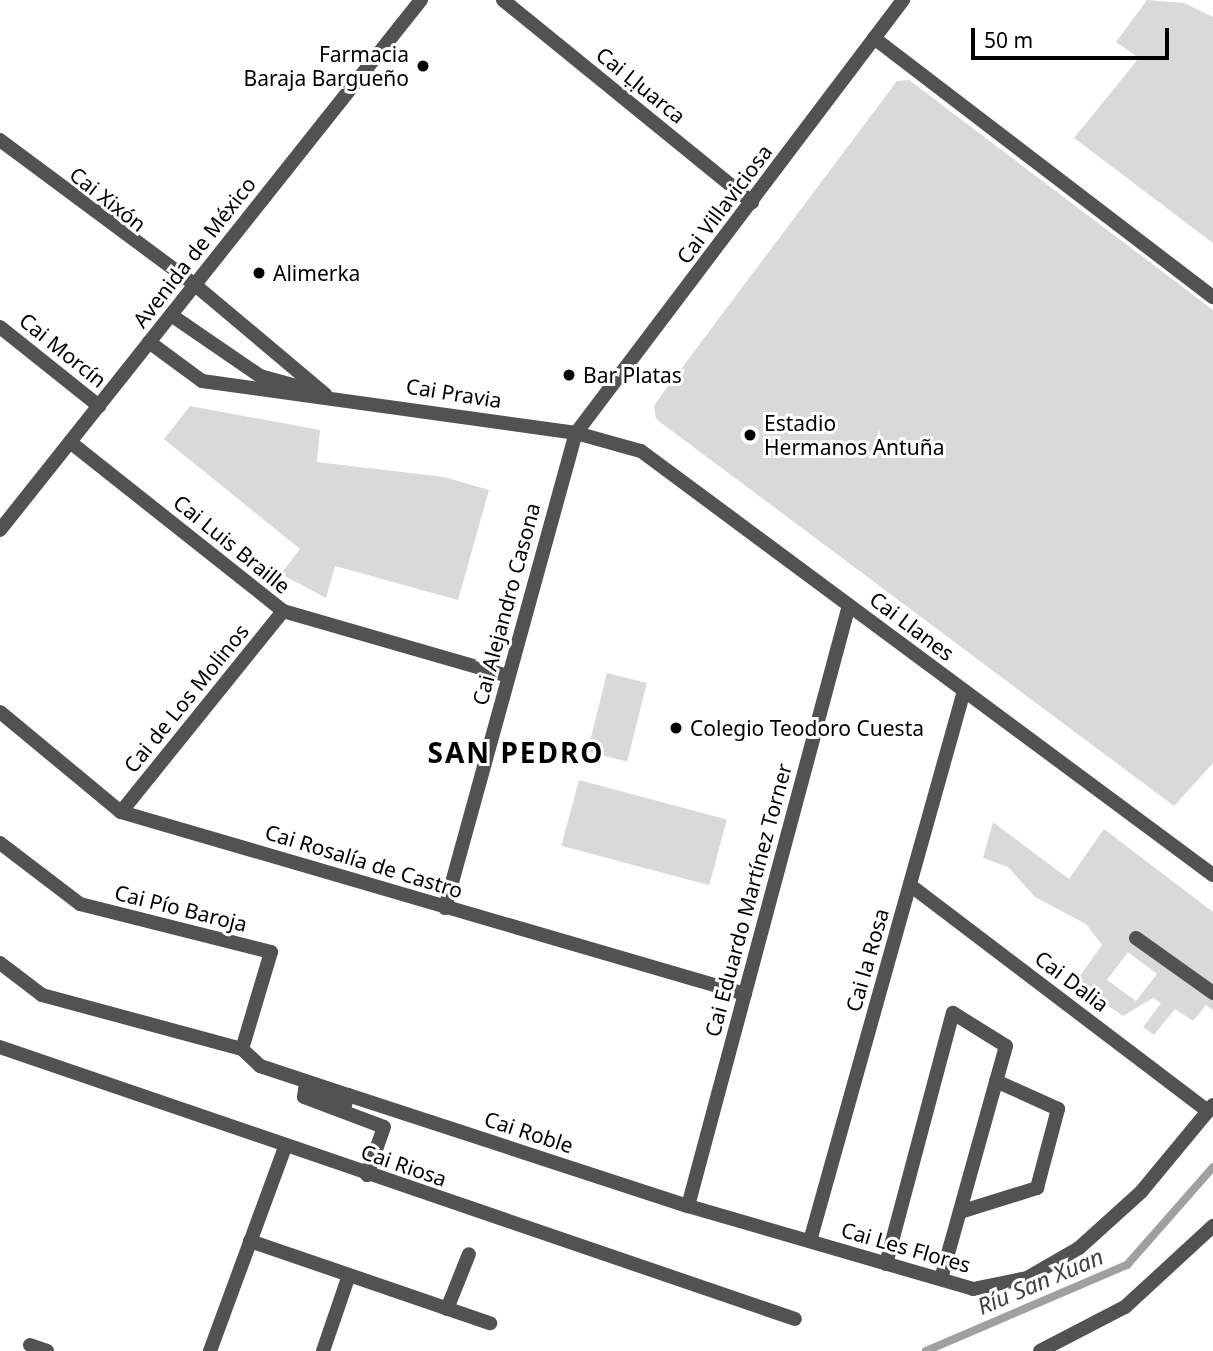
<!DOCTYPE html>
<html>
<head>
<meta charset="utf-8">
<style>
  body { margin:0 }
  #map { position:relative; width:1213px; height:1351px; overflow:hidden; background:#fff; font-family:"Noto Sans",sans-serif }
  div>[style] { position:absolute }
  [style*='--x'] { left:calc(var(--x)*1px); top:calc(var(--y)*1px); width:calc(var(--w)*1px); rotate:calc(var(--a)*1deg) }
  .green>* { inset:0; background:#d9d9d9; transform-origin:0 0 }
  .stream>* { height:8px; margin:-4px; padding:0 4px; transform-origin:4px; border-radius:4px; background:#a0a0a0 }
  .lane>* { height:14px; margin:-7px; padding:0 7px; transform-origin:7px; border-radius:7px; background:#525252 }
  .street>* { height:14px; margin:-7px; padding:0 7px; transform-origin:7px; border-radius:7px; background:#525252 }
  .dots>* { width:19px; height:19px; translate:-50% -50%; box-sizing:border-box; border:4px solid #fff; border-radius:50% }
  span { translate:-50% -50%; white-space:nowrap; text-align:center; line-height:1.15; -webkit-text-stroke:6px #fff; paint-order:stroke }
  .poi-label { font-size:21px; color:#000 }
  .right { translate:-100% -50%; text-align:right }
  .left { translate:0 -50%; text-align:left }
  .street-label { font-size:21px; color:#000 }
  .water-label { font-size:23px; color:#414141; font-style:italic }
  .district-label { font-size:28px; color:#000; font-weight:700; letter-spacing:2px }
  .scale { position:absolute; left:971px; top:28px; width:198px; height:32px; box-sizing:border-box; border:4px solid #000; border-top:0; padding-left:9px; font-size:21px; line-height:24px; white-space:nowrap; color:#000; -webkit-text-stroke:5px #fff; paint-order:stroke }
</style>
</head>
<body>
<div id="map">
  <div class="green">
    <i style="clip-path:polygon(1147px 0,1184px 3px,1213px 17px,1213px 243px,1074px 138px,1139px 58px,1116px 42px)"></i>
    <i style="clip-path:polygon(909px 80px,1213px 310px,1213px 763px,1174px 806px,656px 419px,654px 406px,660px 397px,897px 81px)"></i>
    <i style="clip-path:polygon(190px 406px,320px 430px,317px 462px,444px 477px,489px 490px,458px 600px,335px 566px,326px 598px,281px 574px,300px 549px,164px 439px)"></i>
    <i style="left:607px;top:673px;width:41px;height:81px;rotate:14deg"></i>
    <i style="left:579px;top:780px;width:153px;height:68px;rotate:15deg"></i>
    <i style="clip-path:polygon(evenodd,993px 822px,1069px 879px,1104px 829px,1213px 912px,1213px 985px,1133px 943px,1213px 1000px,1213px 1010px,1206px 1005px,1193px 1021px,1175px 1009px,1154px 1035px,1143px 1027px,1161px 1003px,1153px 998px,1123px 1016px,1075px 983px,1102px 945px,1086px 924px,1035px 897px,1008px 867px,983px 858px,993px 822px,1128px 952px,1157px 974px,1136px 1001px,1107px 980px,1128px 952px)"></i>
  </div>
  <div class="stream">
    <i style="--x:926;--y:1351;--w:219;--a:-23.2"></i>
    <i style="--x:1127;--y:1265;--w:130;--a:-48.7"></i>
  </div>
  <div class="lane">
    <i style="--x:0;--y:327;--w:127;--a:38.6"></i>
    <i style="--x:1136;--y:938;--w:95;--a:35.5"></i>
    <i style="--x:250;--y:1241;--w:254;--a:18.9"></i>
    <i style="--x:447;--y:1309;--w:59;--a:-68.2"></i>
    <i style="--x:30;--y:1345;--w:18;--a:19"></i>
    <i style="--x:210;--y:1351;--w:217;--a:-69.8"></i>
    <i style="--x:323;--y:1351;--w:80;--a:-71.1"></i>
  </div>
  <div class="street">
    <i style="--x:503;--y:0;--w:321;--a:39.1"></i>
    <i style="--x:874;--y:38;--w:427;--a:37.4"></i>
    <i style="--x:0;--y:140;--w:243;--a:36.6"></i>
    <i style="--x:195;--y:285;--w:170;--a:40"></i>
    <i style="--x:171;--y:315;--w:108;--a:34.4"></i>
    <i style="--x:260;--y:376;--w:49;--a:15.5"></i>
    <i style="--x:149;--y:342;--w:66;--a:36.3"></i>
    <i style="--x:202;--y:381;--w:378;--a:7.9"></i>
    <i style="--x:576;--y:433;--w:67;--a:15.5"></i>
    <i style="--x:641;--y:451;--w:712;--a:36.55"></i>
    <i style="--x:70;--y:442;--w:272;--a:38.4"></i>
    <i style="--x:283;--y:611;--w:234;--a:16.1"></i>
    <i style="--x:0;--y:530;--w:677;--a:-51.54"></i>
    <i style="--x:0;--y:712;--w:157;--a:39.6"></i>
    <i style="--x:121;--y:812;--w:650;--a:16.26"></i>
    <i style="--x:121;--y:812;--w:258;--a:-51.1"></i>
    <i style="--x:0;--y:843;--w:101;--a:37.3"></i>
    <i style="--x:80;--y:904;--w:197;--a:14.1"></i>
    <i style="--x:271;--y:952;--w:101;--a:106.6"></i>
    <i style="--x:910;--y:885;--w:374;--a:37.2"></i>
    <i style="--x:445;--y:908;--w:493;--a:-74.6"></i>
    <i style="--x:576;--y:433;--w:543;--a:-52.94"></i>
    <i style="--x:0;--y:963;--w:53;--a:37.3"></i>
    <i style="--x:42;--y:995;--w:207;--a:15.1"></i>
    <i style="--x:242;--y:1049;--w:25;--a:43"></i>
    <i style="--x:260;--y:1066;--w:93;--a:18.2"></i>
    <i style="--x:348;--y:1095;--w:358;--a:18.1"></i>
    <i style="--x:688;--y:1206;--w:297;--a:16.2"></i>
    <i style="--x:973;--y:1289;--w:55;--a:-11.5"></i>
    <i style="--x:1027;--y:1278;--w:60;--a:-30"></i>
    <i style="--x:1079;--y:1248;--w:84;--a:-42.1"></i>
    <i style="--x:1141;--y:1192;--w:113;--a:-50.4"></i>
    <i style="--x:0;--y:1047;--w:840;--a:18.89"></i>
    <i style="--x:348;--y:1095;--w:10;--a:107"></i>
    <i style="--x:345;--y:1105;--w:43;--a:-159.4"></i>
    <i style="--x:305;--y:1090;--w:7;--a:98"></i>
    <i style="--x:304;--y:1097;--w:85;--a:20.6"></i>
    <i style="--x:384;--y:1127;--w:51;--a:109.5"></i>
    <i style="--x:688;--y:1206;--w:622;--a:-75"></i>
    <i style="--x:960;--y:1212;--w:81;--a:-17.3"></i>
    <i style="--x:1037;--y:1188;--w:82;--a:-75.1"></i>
    <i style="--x:1058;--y:1109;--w:68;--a:-155.7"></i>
    <i style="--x:810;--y:1241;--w:571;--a:-74.36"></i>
    <i style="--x:886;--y:1264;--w:260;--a:-75.1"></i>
    <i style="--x:953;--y:1013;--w:62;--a:31.9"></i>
    <i style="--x:1006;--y:1046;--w:242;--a:105.6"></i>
    <i style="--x:1040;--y:1351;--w:96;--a:-27.4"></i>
    <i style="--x:1125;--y:1307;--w:120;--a:-42.6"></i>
  </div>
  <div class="dots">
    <i style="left:423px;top:66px;background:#000"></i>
    <i style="left:259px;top:273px;background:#000"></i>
    <i style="left:569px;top:375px;background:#000"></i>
    <i style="left:750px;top:435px;background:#000"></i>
    <i style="left:676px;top:728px;background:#000"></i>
  </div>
  <div class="poi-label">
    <span class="right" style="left:409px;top:66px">Farmacia<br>Baraja Bargueño</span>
    <span class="left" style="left:273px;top:273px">Alimerka</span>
    <span class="left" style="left:583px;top:375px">Bar Platas</span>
    <span class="left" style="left:764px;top:435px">Estadio<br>Hermanos Antuña</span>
    <span class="left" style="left:690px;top:728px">Colegio Teodoro Cuesta</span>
  </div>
  <div class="street-label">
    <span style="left:641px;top:85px;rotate:39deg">Cai Ḷḷuarca</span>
    <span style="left:108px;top:199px;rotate:38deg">Cai Xixón</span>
    <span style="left:724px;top:204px;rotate:-53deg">Cai Villaviciosa</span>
    <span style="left:194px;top:252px;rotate:-52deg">Avenida de México</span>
    <span style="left:63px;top:350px;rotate:39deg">Cai Morcín</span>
    <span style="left:454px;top:393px;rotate:9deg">Cai Pravia</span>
    <span style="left:232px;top:544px;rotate:39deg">Cai Luis Braille</span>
    <span style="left:506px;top:604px;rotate:-75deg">Cai Alejandro Casona</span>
    <span style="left:912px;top:626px;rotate:37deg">Cai Llanes</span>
    <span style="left:186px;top:698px;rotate:-51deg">Cai de Los Molinos</span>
    <span style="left:364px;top:861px;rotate:17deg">Cai Rosalía de Castro</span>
    <span style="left:748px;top:900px;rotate:-75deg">Cai Eduardo Martínez Torner</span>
    <span style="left:181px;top:908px;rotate:14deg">Cai Pío Baroja</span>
    <span style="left:867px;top:960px;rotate:-74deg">Cai la Rosa</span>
    <span style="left:1072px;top:981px;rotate:37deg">Cai Dalia</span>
    <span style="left:529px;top:1132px;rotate:18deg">Cai Roble</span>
    <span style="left:404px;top:1165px;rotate:19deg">Cai Riosa</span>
    <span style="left:906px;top:1247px;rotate:16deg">Cai Les Flores</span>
  </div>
  <div class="water-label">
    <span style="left:1040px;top:1281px;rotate:-23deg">Ríu San Xuan</span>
  </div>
  <div class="district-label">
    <span style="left:516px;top:752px">SAN PEDRO</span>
  </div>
  <div class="scale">50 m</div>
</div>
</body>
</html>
